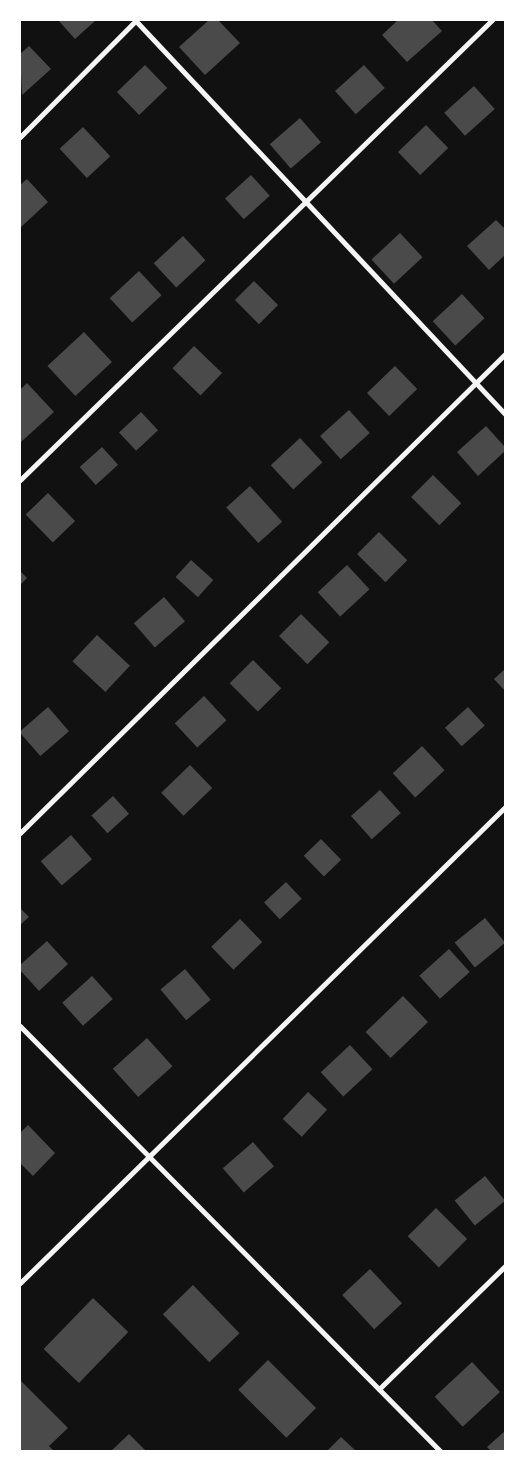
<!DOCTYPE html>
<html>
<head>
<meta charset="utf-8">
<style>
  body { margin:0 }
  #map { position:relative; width:525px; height:1471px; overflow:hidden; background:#111; font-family:Raleway,sans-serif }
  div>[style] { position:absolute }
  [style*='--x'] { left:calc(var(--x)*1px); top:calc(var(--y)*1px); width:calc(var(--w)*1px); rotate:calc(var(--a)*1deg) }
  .building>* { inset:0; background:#4a4a4a; transform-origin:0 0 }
  .minor>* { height:5px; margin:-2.5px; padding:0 2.5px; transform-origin:2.5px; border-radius:2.5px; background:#f5f5f5 }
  span { translate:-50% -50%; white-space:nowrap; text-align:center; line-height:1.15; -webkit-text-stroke:5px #fff; paint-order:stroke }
  .frame { position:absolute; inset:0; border:21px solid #fff; pointer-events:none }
</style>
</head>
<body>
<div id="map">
  <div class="building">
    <i style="clip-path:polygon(58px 20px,96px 20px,75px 39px)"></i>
    <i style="clip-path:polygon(209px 20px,218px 20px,240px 43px,205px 75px,179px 47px)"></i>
    <i style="clip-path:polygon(398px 20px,432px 20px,442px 31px,407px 62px,382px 35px)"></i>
    <i style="clip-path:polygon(29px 46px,51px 69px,22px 95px,20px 54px)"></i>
    <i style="left:145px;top:65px;width:32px;height:39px;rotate:46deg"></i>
    <i style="left:364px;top:65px;width:31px;height:39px;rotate:48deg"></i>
    <i style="left:474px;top:86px;width:31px;height:40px;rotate:48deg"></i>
    <i style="left:300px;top:118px;width:32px;height:40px;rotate:49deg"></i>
    <i style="left:426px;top:125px;width:32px;height:39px;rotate:46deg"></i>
    <i style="left:83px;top:127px;width:40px;height:32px;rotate:47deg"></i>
    <i style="left:251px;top:175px;width:28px;height:35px;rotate:48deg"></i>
    <i style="clip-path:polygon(27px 179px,48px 202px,20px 228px,20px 185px)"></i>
    <i style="clip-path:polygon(496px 220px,505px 229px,505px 255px,489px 270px,467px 246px)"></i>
    <i style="left:400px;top:233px;width:33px;height:39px;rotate:47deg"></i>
    <i style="left:183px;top:236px;width:33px;height:40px;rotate:47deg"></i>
    <i style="left:139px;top:271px;width:33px;height:40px;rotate:47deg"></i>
    <i style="left:254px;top:281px;width:34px;height:27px;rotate:45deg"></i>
    <i style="left:462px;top:294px;width:33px;height:40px;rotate:47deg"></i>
    <i style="left:84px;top:332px;width:41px;height:50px;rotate:47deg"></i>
    <i style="left:194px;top:346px;width:39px;height:31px;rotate:44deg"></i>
    <i style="left:395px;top:366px;width:32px;height:39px;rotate:46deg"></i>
    <i style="clip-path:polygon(27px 383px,54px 412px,21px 442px,20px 390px)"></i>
    <i style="left:349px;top:410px;width:31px;height:39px;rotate:48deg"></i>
    <i style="left:141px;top:412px;width:25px;height:30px;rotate:47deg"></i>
    <i style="clip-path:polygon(486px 426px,505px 447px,505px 451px,478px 476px,457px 452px)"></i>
    <i style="left:300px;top:438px;width:33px;height:40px;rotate:47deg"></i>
    <i style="left:102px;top:447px;width:24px;height:30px;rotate:48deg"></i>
    <i style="left:433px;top:475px;width:40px;height:31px;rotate:45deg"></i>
    <i style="left:250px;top:486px;width:48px;height:32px;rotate:48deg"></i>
    <i style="left:48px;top:493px;width:39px;height:31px;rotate:46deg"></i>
    <i style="left:379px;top:532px;width:40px;height:31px;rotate:45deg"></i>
    <i style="left:191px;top:560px;width:30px;height:23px;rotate:42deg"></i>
    <i style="left:347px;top:565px;width:33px;height:40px;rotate:47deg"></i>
    <i style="clip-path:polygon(20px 571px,27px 578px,20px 585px)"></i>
    <i style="left:164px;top:597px;width:32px;height:40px;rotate:49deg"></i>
    <i style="left:301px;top:614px;width:40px;height:31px;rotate:45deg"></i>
    <i style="left:97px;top:635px;width:45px;height:36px;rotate:43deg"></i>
    <i style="left:253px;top:660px;width:40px;height:33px;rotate:45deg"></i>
    <i style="clip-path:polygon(505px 669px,505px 691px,494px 679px)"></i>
    <i style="left:204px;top:696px;width:33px;height:40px;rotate:47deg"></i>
    <i style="left:48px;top:707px;width:32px;height:38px;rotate:49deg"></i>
    <i style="left:468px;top:707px;width:25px;height:31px;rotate:48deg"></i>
    <i style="left:422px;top:746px;width:33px;height:40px;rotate:47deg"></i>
    <i style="left:190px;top:765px;width:32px;height:40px;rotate:46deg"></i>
    <i style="left:380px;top:790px;width:31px;height:39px;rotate:48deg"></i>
    <i style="left:113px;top:796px;width:24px;height:29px;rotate:48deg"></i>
    <i style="left:71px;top:835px;width:32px;height:40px;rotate:49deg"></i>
    <i style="left:321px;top:839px;width:29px;height:24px;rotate:46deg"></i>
    <i style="left:286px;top:882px;width:23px;height:30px;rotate:47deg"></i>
    <i style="clip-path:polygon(20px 908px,29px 917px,20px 925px)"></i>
    <i style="left:485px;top:918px;width:32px;height:39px;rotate:51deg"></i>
    <i style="left:240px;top:919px;width:32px;height:40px;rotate:46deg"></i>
    <i style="clip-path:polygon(47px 941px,68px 964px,39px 991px,20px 970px,20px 965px)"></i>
    <i style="left:449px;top:949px;width:31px;height:40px;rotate:48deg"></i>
    <i style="left:185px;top:969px;width:40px;height:32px;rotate:50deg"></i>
    <i style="left:92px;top:976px;width:31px;height:40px;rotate:48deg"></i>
    <i style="left:403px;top:996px;width:36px;height:52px;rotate:46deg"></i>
    <i style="left:147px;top:1038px;width:38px;height:46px;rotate:48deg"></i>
    <i style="left:350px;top:1045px;width:33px;height:40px;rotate:47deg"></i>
    <i style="left:308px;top:1092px;width:26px;height:37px;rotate:43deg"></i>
    <i style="clip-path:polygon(28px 1125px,55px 1153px,33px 1176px,20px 1163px,20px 1133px)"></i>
    <i style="left:253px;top:1142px;width:32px;height:40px;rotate:49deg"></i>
    <i style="left:485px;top:1176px;width:32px;height:39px;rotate:51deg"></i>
    <i style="left:436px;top:1208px;width:44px;height:40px;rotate:45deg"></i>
    <i style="left:370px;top:1269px;width:47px;height:38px;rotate:47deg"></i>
    <i style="left:193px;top:1285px;width:67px;height:42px;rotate:46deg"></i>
    <i style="left:93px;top:1298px;width:49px;height:71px;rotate:44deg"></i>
    <i style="left:268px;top:1360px;width:68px;height:42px;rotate:45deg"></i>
    <i style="left:472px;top:1362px;width:41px;height:51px;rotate:47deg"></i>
    <i style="clip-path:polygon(20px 1380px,68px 1428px,49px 1446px,54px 1451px,20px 1451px)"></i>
    <i style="clip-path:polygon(505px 1431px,505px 1451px,491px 1451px,487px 1447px)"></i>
    <i style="clip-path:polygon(129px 1434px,146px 1451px,111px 1451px)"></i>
    <i style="clip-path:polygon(341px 1437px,356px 1451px,327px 1451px)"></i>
  </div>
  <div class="minor">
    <i style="--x:135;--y:20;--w:540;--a:46.8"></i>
    <i style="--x:20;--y:137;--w:165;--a:-45.2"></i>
    <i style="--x:20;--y:480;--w:659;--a:-44.26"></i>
    <i style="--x:20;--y:833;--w:682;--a:-44.64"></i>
    <i style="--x:20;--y:1026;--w:598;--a:45.34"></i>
    <i style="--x:20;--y:1283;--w:680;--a:-44.46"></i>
    <i style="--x:379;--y:1389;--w:176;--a:-44.3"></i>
  </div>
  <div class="frame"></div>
</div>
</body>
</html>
